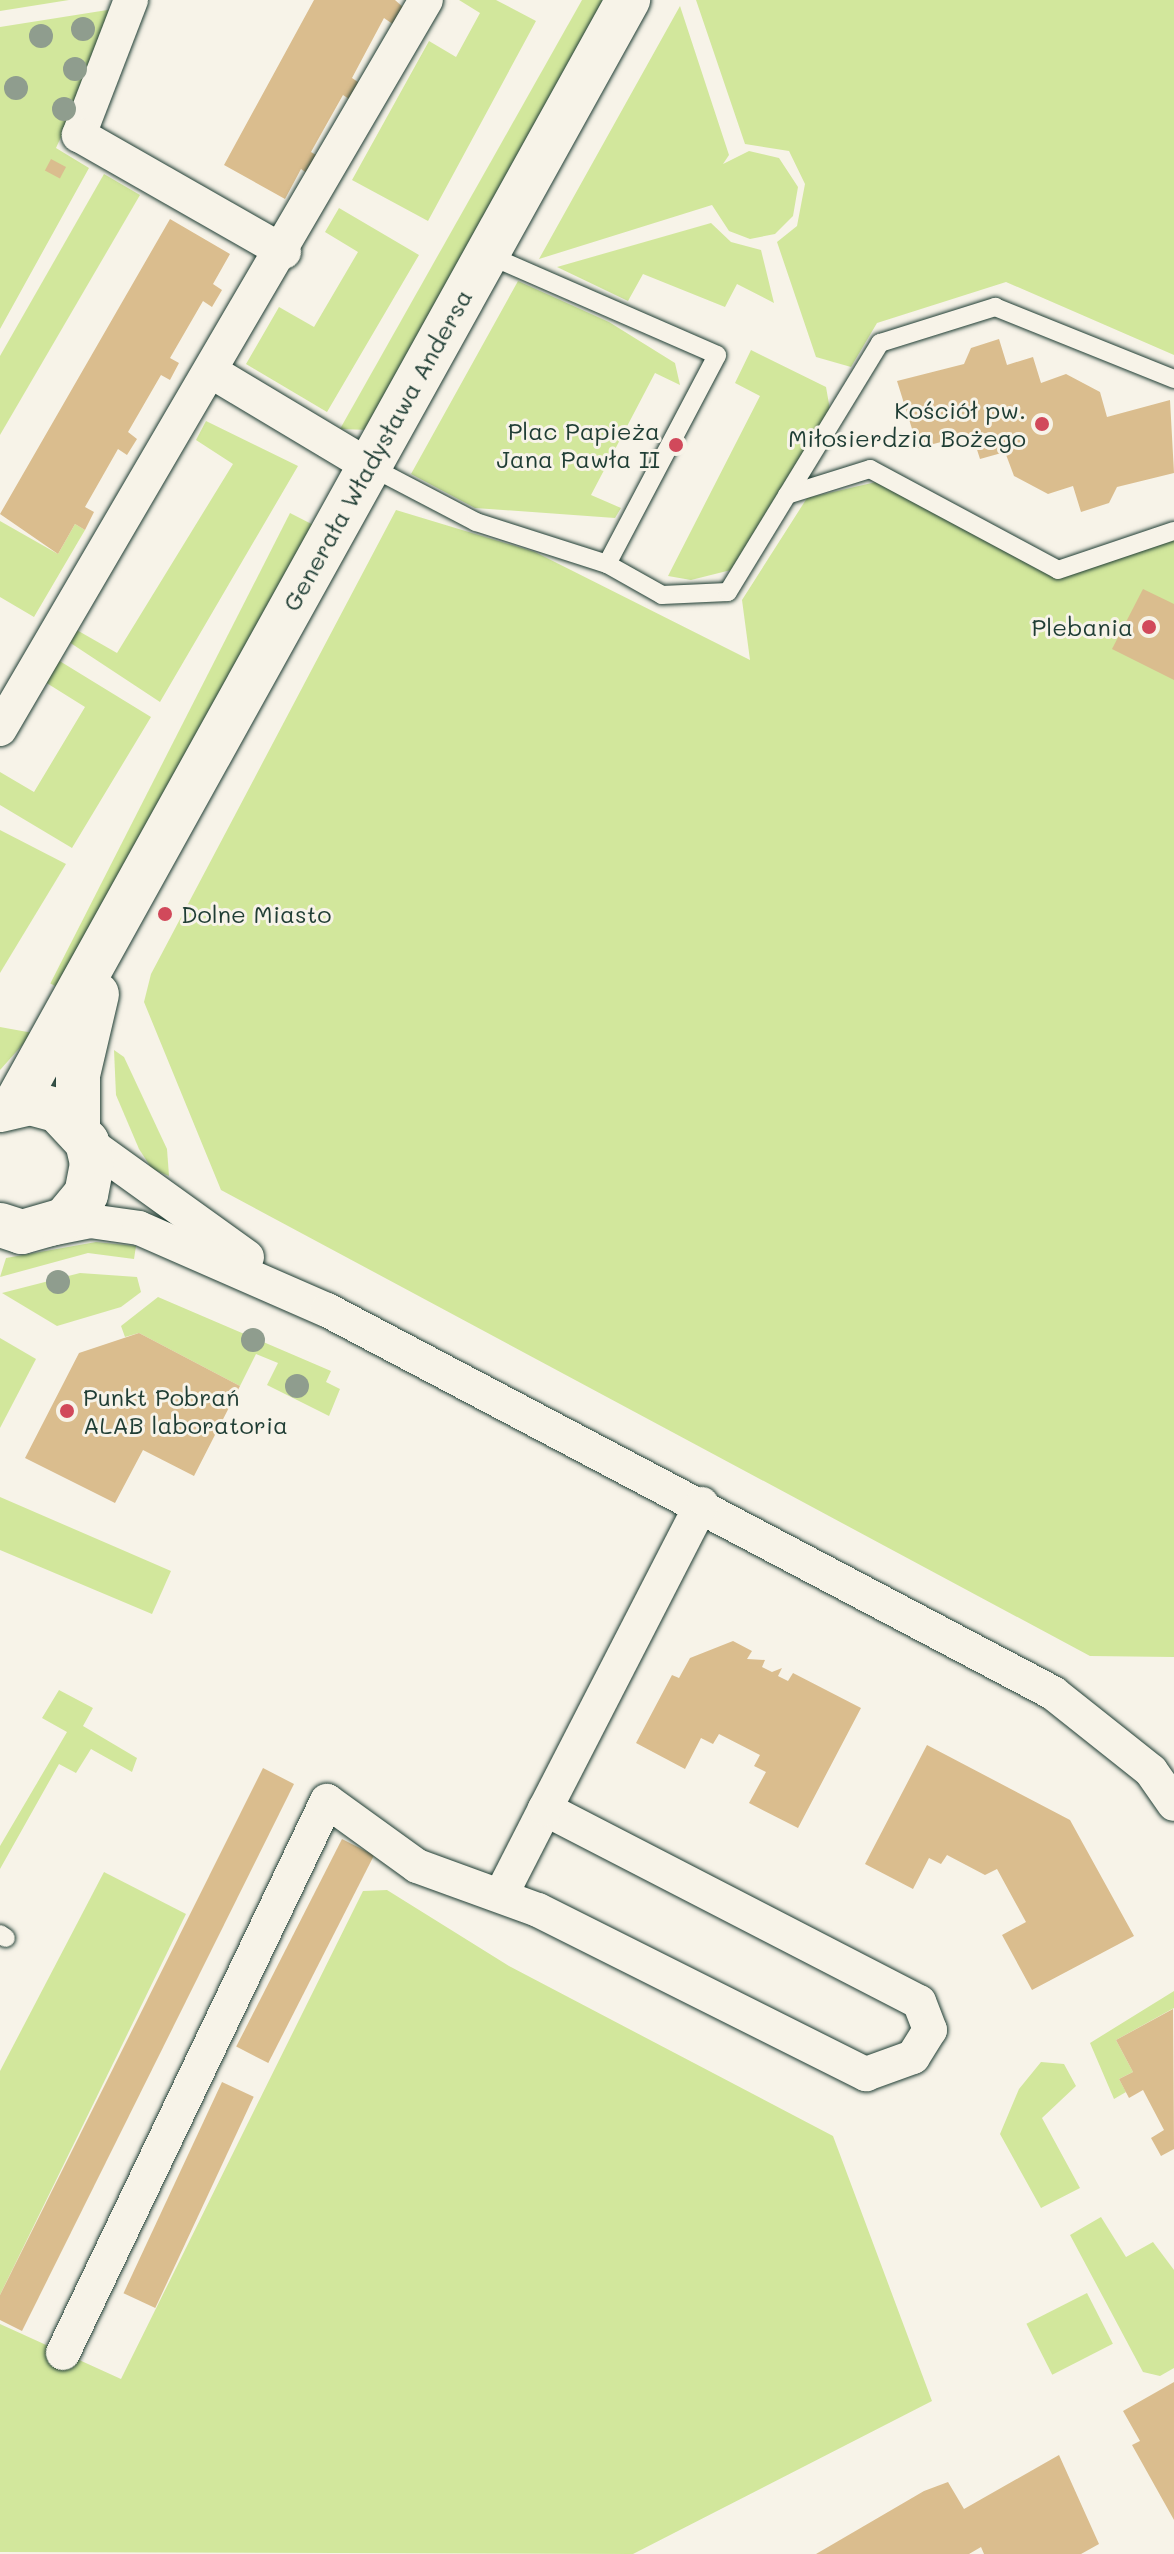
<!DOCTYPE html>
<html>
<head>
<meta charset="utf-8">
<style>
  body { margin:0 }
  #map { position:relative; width:1174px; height:2554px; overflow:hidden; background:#f7f3e8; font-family:Mali,sans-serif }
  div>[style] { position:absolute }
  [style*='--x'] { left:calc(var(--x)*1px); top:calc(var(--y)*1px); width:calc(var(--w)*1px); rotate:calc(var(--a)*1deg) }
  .green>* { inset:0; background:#d2e79c; transform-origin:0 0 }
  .building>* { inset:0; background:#dabd8e; transform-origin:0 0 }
  .roads { filter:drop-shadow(0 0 2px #1f3d34) drop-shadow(0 0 2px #1f3d34) }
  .lane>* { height:18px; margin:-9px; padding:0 9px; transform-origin:9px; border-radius:9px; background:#f7f3e8 }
  .street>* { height:34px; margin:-17px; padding:0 17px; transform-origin:17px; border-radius:17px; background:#f7f3e8 }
  .secondary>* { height:44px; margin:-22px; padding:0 22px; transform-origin:22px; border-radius:22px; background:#f7f3e8 }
  .trees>* { width:24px; height:24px; margin:-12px; border-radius:50%; background:#8f9d8e }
  .dots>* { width:22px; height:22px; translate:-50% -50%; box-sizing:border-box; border:4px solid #f7f3e8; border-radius:50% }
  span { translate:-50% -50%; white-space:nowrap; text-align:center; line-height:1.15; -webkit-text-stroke:6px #f7f3e8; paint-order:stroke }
  .poi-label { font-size:24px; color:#1f3d34 }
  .right { translate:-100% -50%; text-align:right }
  .left { translate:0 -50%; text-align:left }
  .street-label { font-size:24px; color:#1f3d34 }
</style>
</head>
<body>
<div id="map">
  <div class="green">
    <i style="clip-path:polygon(0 0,69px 0,0 11px)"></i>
    <i style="clip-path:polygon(459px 0,496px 0,536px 21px,428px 221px,352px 180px,429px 41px,456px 57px,480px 13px)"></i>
    <i style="clip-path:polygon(582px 0,604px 0,369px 430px,340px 429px)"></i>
    <i style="clip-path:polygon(1174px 0,1174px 355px,1006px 282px,877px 323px,851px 367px,816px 357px,777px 242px,797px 226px,805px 184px,789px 151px,745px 144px,696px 0)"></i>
    <i style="clip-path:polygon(680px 6px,729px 155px,723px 164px,749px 151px,779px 158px,798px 187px,793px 216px,775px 234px,750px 239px,729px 231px,712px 205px,539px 259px)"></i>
    <i style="clip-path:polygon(120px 8px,56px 148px,89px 168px,0 329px,0 27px)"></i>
    <i style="clip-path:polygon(104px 174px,140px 195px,0 435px,0 356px)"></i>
    <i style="clip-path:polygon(339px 208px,419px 255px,327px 412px,246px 364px,279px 307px,314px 327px,358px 252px,325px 232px)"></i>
    <i style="clip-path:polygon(711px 223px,731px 242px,761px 250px,774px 303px,737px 284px,725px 307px,643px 274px,628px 301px,557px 267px)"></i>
    <i style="clip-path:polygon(518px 281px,609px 322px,675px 363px,680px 385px,655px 373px,591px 495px,621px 508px,615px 518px,475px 508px,411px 474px)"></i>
    <i style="clip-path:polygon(751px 350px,826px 387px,832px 421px,731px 570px,691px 580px,668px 576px,760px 396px,735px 383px)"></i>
    <i style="clip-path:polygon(206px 421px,298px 466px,160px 702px,69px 642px,75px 629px,117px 653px,233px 464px,196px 440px)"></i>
    <i style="clip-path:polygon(876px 482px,1058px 570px,1174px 531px,1174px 1657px,1090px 1656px,221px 1190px,144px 1002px,151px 974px,396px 510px,535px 552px,750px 660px,742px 600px,807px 498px)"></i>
    <i style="left:290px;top:513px;width:28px;height:528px;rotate:27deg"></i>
    <i style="clip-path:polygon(0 521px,58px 554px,75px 524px,85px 530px,34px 617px,0 597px)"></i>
    <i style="clip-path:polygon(58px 660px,151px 717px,72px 848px,0 805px,0 772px,34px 792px,85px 707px,45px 682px)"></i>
    <i style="clip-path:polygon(0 830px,66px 864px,0 973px)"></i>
    <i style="clip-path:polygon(0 1027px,33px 1033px,0 1070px)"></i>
    <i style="clip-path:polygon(114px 1050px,124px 1057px,167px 1149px,169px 1176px,152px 1169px,139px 1149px,116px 1095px)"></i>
    <i style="clip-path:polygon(96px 1242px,136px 1246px,134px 1259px,88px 1253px,0 1277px,6px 1258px)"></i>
    <i style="clip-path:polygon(80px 1273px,137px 1277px,141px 1292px,121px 1307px,57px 1326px,2px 1293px)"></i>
    <i style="clip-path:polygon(158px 1297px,331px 1371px,326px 1382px,340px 1389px,329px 1416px,267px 1385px,278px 1363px,256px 1354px,240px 1386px,139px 1333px,125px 1337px,121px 1326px)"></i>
    <i style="clip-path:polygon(0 1338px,36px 1359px,0 1428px)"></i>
    <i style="clip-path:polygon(0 1497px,171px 1571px,152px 1614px,0 1550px)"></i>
    <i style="clip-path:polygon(59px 1690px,93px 1708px,83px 1726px,137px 1758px,132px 1772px,91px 1749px,76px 1773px,59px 1764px,0 1869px,0 1846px,67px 1732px,42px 1718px)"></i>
    <i style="clip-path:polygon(104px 1872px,186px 1914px,0 2295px,0 2071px)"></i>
    <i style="clip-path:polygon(387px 1890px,509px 1966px,833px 2136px,932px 2401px,633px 2554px,0 2552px,0 2324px,121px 2379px,363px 1891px)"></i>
    <i style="clip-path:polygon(1174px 1991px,1174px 2008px,1116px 2040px,1133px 2072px,1119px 2079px,1126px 2092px,1114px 2099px,1090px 2043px)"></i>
    <i style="clip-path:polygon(1041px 2062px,1064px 2064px,1076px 2086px,1042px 2118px,1080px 2188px,1041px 2208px,1000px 2134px,1019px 2089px)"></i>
    <i style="clip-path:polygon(1101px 2217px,1126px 2257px,1153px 2242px,1174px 2270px,1174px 2368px,1160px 2376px,1143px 2372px,1070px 2235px)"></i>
    <i style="left:1087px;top:2293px;width:57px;height:68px;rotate:63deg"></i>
  </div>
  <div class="building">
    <i style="clip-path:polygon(314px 0,395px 0,404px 8px,394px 25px,384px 18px,352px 78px,361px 84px,352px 101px,343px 95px,311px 152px,321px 158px,311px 176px,301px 169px,285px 199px,224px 165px)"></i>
    <i style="left:51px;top:159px;width:17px;height:13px;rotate:28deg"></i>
    <i style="clip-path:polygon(170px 219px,230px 254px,213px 284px,222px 290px,212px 307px,203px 301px,170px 358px,179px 363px,170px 380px,161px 375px,128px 432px,137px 439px,127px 455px,118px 449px,85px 507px,94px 512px,85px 530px,75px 524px,58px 554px,0 514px)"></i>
    <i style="clip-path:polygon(999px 339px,1007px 365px,1033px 357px,1041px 383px,1066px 374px,1100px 392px,1107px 417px,1170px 400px,1174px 473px,1117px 487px,1109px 503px,1081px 512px,1073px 486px,1048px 494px,1014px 476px,1005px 452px,980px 459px,972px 434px,918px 448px,897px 381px,964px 364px,971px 348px)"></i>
    <i style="clip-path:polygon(1143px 589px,1174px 604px,1174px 680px,1112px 649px)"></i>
    <i style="clip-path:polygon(139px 1333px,240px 1386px,194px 1476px,143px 1450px,115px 1503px,25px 1458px,79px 1353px)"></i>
    <i style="clip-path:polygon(733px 1641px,752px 1651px,747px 1659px,765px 1660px,762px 1667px,772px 1672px,782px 1668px,778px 1676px,788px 1681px,793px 1673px,861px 1708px,798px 1828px,749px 1803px,766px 1772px,754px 1766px,760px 1755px,719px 1734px,713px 1744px,701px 1738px,685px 1769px,636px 1743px,672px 1675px,679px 1678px,690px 1658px)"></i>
    <i style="clip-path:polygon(927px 1745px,1070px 1820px,1134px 1936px,1032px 1990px,1002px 1935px,1026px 1922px,997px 1869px,985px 1875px,947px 1855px,941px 1864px,929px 1858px,913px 1889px,865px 1864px)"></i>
    <i style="clip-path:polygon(263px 1768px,294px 1784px,22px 2331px,0 2320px,0 2295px)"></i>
    <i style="left:342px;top:1839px;width:36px;height:233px;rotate:27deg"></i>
    <i style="clip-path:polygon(1173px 2009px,1174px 2149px,1161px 2156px,1151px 2138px,1164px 2130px,1143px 2090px,1129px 2098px,1119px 2079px,1133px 2072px,1116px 2040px)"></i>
    <i style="left:222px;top:2082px;width:35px;height:233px;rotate:25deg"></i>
    <i style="clip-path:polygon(1174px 2382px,1174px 2520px,1132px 2445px,1140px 2441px,1123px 2411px)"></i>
    <i style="clip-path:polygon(1059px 2455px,1099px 2544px,1081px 2554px,984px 2554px,981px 2547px,969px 2554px,816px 2554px,924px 2491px,948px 2482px,964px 2509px)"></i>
  </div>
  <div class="roads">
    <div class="lane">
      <i style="--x:369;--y:466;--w:121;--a:27.6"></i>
      <i style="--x:476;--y:522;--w:138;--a:17.8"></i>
      <i style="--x:607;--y:564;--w:236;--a:-62.2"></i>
      <i style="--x:717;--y:355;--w:250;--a:-156.4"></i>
      <i style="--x:787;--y:495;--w:87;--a:-17.4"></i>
      <i style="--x:870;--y:469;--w:213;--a:28.2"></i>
      <i style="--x:1058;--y:570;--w:122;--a:-18.6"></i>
      <i style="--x:607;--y:564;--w:63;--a:29.4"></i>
      <i style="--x:662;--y:595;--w:66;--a:-2.6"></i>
      <i style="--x:728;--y:592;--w:292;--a:-58.6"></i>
      <i style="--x:880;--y:343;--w:121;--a:-17.4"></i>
      <i style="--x:995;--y:307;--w:193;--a:21.9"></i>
      <i style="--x:0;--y:1934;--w:7;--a:34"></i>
    </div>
    <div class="street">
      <i style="--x:131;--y:0;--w:145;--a:111.1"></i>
      <i style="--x:79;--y:135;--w:236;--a:29.7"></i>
      <i style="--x:212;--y:372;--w:183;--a:30.9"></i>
      <i style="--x:0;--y:729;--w:844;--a:-59.7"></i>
      <i style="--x:87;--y:1142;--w:197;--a:35.7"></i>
      <i style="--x:45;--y:1230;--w:46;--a:-11.3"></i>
      <i style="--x:90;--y:1221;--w:49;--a:8.1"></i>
      <i style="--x:139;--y:1228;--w:205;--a:23.6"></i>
      <i style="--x:327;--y:1310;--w:821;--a:27.81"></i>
      <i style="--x:1053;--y:1693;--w:125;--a:38.5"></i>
      <i style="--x:1151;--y:1771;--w:40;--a:55.1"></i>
      <i style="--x:501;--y:1895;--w:97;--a:-62.9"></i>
      <i style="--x:63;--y:2353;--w:612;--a:-64.44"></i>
      <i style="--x:327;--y:1801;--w:111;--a:35.8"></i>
      <i style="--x:417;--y:1866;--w:129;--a:20"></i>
      <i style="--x:538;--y:1910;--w:367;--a:26.6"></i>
      <i style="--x:866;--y:2074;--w:50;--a:-19.9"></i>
      <i style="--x:913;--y:2057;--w:32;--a:-58"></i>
      <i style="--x:930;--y:2030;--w:30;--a:-111"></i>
      <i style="--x:919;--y:2002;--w:421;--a:-152.7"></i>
      <i style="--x:545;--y:1809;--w:343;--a:-62.8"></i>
    </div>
    <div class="secondary">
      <i style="--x:15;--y:1105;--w:1264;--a:-60.98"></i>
      <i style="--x:0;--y:1110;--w:31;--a:-13"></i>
      <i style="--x:30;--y:1103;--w:28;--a:15"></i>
      <i style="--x:57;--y:1110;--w:44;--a:46.8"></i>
      <i style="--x:87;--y:1142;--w:23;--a:77"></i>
      <i style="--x:92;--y:1164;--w:31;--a:101"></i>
      <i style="--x:86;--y:1194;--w:34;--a:130"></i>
      <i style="--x:64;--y:1220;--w:44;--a:164.1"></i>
      <i style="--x:22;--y:1232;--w:23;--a:-162"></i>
      <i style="--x:78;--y:1130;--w:55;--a:-90"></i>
      <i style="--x:78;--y:1075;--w:83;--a:-76.8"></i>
    </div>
  </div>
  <div class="trees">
    <i style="left:83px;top:29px"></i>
    <i style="left:41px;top:36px"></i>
    <i style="left:75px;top:69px"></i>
    <i style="left:16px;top:88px"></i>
    <i style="left:64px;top:109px"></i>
    <i style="left:58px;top:1282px"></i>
    <i style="left:253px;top:1340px"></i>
    <i style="left:297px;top:1386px"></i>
  </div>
  <div class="dots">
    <i style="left:1042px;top:424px;background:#d1495b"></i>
    <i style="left:676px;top:445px;background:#d1495b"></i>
    <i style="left:1149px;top:627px;background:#d1495b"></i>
    <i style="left:165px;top:914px;background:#d1495b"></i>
    <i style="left:67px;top:1411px;background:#d1495b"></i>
  </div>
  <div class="poi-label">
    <span class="right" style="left:1026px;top:424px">Kościół pw.<br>Miłosierdzia Bożego</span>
    <span class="right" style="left:660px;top:445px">Plac Papieża<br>Jana Pawła II</span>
    <span class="right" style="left:1133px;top:627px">Plebania</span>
    <span class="left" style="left:181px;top:914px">Dolne Miasto</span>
    <span class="left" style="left:83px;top:1411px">Punkt Pobrań<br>ALAB laboratoria</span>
  </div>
  <div class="street-label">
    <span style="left:377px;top:450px;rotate:-61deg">Generała Władysława Andersa</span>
  </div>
</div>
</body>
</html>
